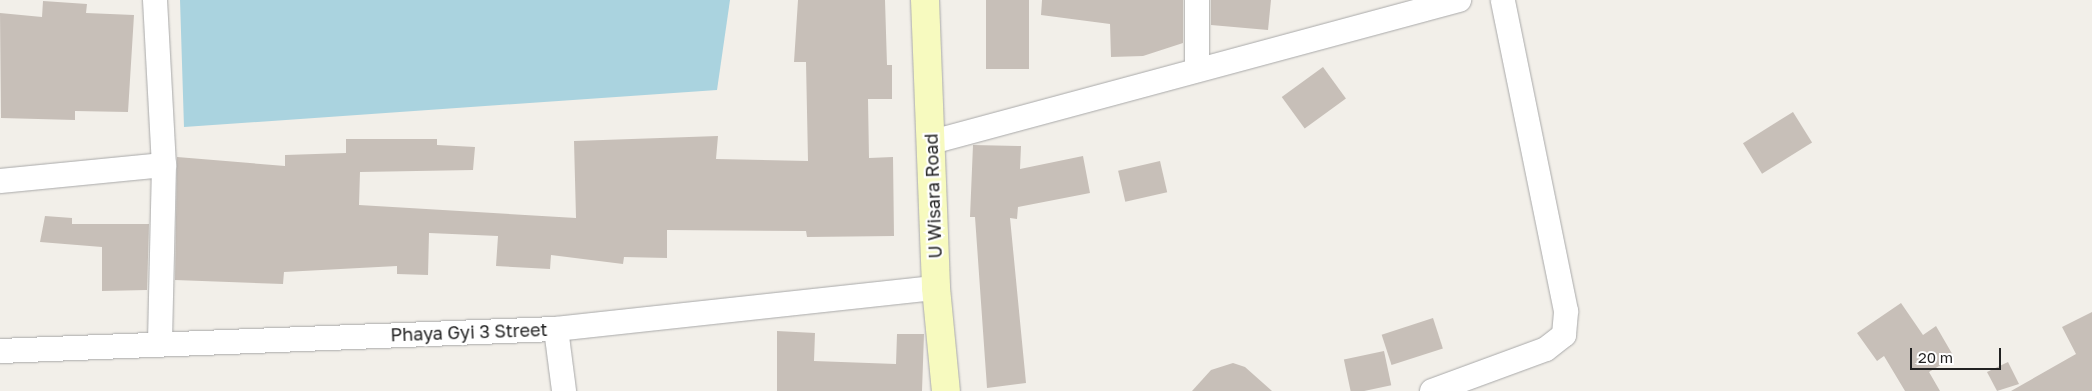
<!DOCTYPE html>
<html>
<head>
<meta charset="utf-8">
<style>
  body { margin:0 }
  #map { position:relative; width:2092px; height:391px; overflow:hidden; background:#f2efe9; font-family:"Golos Text",sans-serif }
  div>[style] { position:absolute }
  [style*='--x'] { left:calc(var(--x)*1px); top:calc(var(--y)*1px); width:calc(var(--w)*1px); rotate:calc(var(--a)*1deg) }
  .water>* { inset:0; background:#aad3df }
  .building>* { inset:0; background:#c7bfb8; transform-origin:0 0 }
  .roads { filter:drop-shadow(0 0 1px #a9a9a9) drop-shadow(0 0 1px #a9a9a9) }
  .street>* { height:24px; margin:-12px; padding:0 12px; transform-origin:12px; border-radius:12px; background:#fff }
  .secondary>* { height:28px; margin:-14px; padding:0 14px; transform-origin:14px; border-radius:14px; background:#f7fabf }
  span { translate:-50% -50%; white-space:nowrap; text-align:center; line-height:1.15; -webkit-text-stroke:4.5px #fff; paint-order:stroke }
  .street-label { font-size:18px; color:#222 }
  .scale { position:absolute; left:1910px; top:348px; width:91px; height:22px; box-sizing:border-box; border:2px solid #222; border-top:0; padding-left:6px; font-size:15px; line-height:18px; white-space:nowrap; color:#222; -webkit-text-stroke:4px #fff; paint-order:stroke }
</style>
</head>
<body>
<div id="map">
  <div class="water">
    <i style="clip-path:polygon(180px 0,730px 0,717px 90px,184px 127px)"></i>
  </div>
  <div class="building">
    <i style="clip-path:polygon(798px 0,885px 0,887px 65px,892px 65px,892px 99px,868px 99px,869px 158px,893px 157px,894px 236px,807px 237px,806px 231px,667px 230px,667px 258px,624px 257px,623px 264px,551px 255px,550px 269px,496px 266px,498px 236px,429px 233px,428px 275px,397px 274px,397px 266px,284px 272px,283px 284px,175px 280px,177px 157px,285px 166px,285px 155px,346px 153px,346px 139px,437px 139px,437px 145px,475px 147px,473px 170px,360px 172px,359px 205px,576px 218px,574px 141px,718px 136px,716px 159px,808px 161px,806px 62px,794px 62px)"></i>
    <i style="left:986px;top:0;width:43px;height:69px"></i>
    <i style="clip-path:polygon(1042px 0,1183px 0,1183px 43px,1143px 56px,1111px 57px,1110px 24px,1041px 15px)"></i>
    <i style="clip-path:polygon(1211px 0,1271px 0,1268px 30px,1211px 25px)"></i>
    <i style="clip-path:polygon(43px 1px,87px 4px,86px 13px,134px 15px,128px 112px,75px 111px,75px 120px,1px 118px,0 13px,42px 17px)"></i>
    <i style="left:1323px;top:67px;width:39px;height:51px;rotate:54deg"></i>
    <i style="left:1793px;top:112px;width:36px;height:59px;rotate:58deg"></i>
    <i style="clip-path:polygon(973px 145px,1021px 146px,1020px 169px,1083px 156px,1090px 193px,1018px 207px,1017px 219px,1010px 218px,1026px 383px,987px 388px,975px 217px,970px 217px)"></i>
    <i style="left:1160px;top:161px;width:32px;height:43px;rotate:77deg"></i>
    <i style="clip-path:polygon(45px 216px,72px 218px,72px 224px,149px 224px,147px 290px,102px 291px,102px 247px,40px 242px)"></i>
    <i style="clip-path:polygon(1901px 303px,1923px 335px,1936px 326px,1954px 357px,1929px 372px,1940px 391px,1905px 391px,1884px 356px,1877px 361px,1857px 333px)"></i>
    <i style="clip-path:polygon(2092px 312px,2092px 391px,2011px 391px,2076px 354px,2062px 327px)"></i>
    <i style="left:1433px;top:318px;width:32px;height:54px;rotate:72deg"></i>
    <i style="clip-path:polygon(777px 331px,815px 333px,814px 361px,896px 364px,897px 334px,924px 334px,922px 391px,777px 391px)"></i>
    <i style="left:1384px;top:351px;width:35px;height:41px;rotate:78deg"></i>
    <i style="clip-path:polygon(2008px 362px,2019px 384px,1997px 391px,1987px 372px)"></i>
    <i style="clip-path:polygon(1233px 363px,1245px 367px,1272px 391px,1192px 391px,1211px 370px)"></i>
  </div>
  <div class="roads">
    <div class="street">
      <i style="--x:155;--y:0;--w:165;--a:86.9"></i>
      <i style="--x:164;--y:165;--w:178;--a:91.3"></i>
      <i style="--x:1197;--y:0;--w:68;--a:90"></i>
      <i style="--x:932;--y:142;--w:546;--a:-15.08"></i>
      <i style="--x:0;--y:181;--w:165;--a:-5.6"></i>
      <i style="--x:556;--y:329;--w:63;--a:82.6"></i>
      <i style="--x:0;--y:351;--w:556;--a:-2.27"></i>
      <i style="--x:556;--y:329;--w:382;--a:-6.2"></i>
      <i style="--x:1432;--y:391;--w:121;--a:-20.2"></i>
      <i style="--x:1546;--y:349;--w:23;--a:-38"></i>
      <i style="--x:1564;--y:335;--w:24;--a:-85"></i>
      <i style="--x:1566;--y:311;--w:317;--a:-101.5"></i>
    </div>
    <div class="secondary">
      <i style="--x:925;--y:0;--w:288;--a:87.8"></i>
      <i style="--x:936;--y:288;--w:103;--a:84.5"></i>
    </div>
  </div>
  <div class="street-label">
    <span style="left:933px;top:196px;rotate:-92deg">U Wisara Road</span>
    <span style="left:469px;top:332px;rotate:-2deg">Phaya Gyi 3 Street</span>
  </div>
  <div class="scale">20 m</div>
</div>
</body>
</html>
